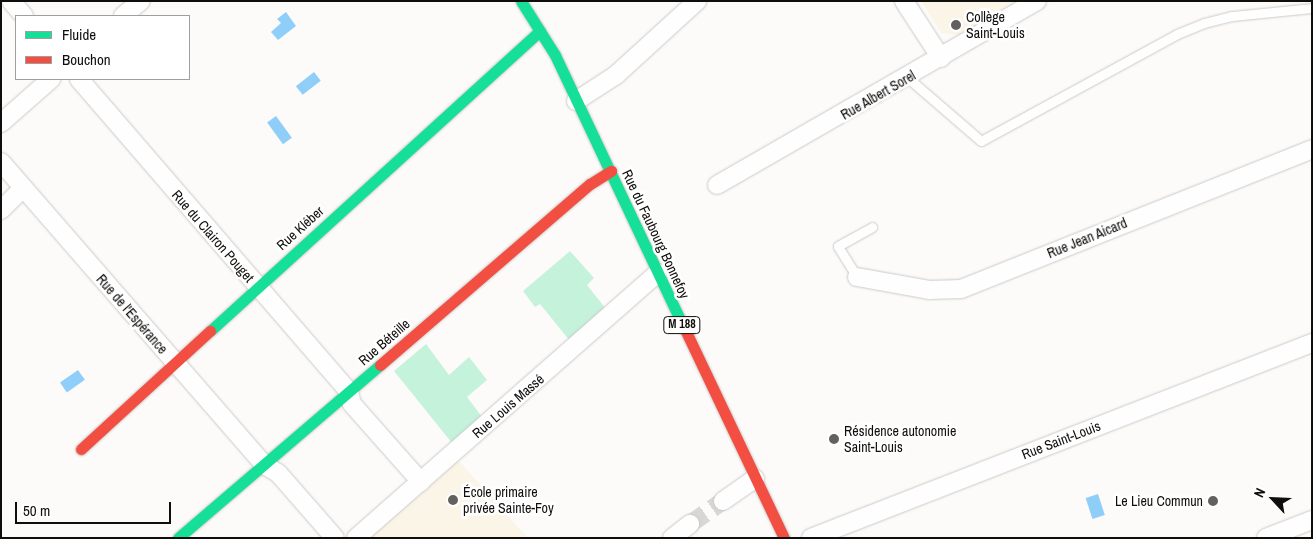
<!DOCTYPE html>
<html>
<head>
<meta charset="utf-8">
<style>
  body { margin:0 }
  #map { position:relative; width:1313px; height:539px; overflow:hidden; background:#fdfbf9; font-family:"Archivo Narrow",sans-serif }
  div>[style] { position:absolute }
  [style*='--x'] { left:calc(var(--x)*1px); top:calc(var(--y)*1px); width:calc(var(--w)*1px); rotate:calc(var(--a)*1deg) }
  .education>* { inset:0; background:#fbf5e8 }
  .green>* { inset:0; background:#c4f2db }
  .water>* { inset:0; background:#90cefa; transform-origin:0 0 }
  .street-tunnel>* { height:18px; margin-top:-9px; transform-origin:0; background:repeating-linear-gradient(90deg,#d9d7d6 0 18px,transparent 0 27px) }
  .roads { filter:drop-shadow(0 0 1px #cbcac8) drop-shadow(0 0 1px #cbcac8) }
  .lane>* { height:9px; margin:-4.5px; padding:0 4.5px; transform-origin:4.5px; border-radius:4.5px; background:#fffefe }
  .street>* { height:18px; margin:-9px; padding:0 9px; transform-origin:9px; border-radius:9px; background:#fffefe }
  .fast>* { height:11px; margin:-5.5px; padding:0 5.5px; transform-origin:5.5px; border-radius:5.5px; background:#16e098 }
  .jam>* { height:11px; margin:-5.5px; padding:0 5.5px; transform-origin:5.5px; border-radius:5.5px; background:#f24e42 }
  .dots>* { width:14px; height:14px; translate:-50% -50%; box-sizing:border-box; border:2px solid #fff; border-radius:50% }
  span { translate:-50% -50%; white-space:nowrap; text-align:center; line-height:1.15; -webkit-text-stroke:5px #fff; paint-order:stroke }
  .shield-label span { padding:1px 4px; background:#fff; border:1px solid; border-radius:4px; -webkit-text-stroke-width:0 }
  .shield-label { font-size:12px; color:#100e0d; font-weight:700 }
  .poi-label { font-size:14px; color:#100e0d }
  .left { translate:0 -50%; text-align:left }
  .right { translate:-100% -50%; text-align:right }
  .street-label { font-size:14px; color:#100e0d }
  .frame { position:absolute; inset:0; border:2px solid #100e0d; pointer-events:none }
  .legend { position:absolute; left:15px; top:15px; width:175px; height:65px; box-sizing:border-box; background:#fff; border:1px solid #9f9f9e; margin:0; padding:6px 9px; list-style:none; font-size:15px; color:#100e0d }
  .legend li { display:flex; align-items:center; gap:10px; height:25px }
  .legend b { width:25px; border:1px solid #9f9f9e }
  .north { position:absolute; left:1248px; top:474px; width:50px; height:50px; -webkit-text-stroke:4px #fff; paint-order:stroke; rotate:295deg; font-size:14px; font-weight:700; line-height:20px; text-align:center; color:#100e0d }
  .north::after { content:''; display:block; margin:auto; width:18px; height:22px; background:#100e0d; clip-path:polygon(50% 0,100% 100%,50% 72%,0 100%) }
  .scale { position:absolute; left:15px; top:502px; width:156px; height:22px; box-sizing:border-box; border:2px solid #100e0d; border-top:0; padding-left:6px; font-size:15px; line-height:18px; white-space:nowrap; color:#100e0d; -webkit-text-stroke:4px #fff; paint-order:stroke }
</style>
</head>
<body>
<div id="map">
  <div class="education">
    <i style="clip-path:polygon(921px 1px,1016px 1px,959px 35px,941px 33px)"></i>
    <i style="clip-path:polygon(458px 460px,528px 538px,369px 538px)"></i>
  </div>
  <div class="green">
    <i style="clip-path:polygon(570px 251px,594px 278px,587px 285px,606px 309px,570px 341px,540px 304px,535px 307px,523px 291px)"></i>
    <i style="clip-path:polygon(426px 344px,449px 375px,469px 357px,487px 380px,467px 397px,482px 417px,452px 443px,394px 371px)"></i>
  </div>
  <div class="water">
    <i style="clip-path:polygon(286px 12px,296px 26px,278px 40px,271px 32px,281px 23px,277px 19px)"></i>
    <i style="left:314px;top:72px;width:11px;height:23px;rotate:52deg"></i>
    <i style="left:276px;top:116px;width:27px;height:11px;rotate:54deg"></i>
    <i style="left:78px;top:370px;width:12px;height:22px;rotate:55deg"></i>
    <i style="left:1098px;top:494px;width:22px;height:13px;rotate:72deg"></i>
  </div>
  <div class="street-tunnel">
    <i style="--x:690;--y:524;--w:40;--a:-34.9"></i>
  </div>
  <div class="roads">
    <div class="lane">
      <i style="--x:908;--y:78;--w:96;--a:40.8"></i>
      <i style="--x:981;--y:141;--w:223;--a:-28.6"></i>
      <i style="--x:1177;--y:34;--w:29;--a:-22"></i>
      <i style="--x:1204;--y:23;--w:29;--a:-14"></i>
      <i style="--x:1232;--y:16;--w:80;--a:-5.7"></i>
      <i style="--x:857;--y:277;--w:36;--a:-122"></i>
      <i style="--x:838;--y:246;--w:39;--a:-29"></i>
    </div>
    <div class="street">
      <i style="--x:11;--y:1;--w:20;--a:49"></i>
      <i style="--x:904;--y:1;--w:68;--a:57"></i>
      <i style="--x:123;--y:16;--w:23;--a:-40"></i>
      <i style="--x:79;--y:79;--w:413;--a:49.2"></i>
      <i style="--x:349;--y:392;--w:12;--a:76"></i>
      <i style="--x:352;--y:404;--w:104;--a:48.5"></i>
      <i style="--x:576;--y:101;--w:48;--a:-33"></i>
      <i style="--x:616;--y:75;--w:110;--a:-42.4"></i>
      <i style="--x:1;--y:123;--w:67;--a:-41.3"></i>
      <i style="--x:1;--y:162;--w:401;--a:49"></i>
      <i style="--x:264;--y:465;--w:16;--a:30"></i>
      <i style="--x:278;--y:473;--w:86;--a:48.8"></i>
      <i style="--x:717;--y:185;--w:369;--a:-29.9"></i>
      <i style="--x:1;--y:210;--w:31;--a:-45"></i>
      <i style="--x:857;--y:277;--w:73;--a:10.2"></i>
      <i style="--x:929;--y:290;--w:32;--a:-2"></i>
      <i style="--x:961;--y:289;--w:378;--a:-21.7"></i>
      <i style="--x:723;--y:501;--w:39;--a:-35"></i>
      <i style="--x:356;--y:538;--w:402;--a:-41.3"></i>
      <i style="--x:672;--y:538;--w:23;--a:-38"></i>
      <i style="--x:811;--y:538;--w:538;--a:-21.27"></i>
      <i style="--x:1266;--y:538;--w:49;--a:-21.4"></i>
    </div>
    <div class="fast">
      <i style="--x:521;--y:1;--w:64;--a:57.8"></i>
      <i style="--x:555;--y:55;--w:294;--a:64.7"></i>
      <i style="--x:210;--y:331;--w:446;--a:-42.3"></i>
      <i style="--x:178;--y:538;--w:266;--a:-40.6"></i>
    </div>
    <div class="jam">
      <i style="--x:681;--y:321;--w:240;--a:64.6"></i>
      <i style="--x:380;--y:365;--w:277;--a:-40.8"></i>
      <i style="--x:590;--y:184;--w:25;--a:-32"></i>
      <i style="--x:81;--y:449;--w:175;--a:-42.5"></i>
    </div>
  </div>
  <div class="dots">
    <i style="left:956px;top:25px;background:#636160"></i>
    <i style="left:834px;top:439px;background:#636160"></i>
    <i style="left:453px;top:500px;background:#636160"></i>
    <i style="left:1213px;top:501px;background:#636160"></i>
  </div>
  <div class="shield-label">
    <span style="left:682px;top:325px">M 188</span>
  </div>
  <div class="poi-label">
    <span class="left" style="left:966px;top:25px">Collège<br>Saint-Louis</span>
    <span class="left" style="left:844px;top:439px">Résidence autonomie<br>Saint-Louis</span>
    <span class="left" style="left:463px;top:500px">École primaire<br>privée Sainte-Foy</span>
    <span class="right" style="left:1203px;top:501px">Le Lieu Commun</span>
  </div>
  <div class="street-label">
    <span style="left:878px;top:95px;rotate:-30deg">Rue Albert Sorel</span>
    <span style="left:300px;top:228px;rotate:-42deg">Rue Kléber</span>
    <span style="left:656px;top:234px;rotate:65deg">Rue du Faubourg Bonnefoy</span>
    <span style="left:213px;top:236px;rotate:49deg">Rue du Clairon Pouget</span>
    <span style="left:1087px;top:238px;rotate:-22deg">Rue Jean Aicard</span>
    <span style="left:132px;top:314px;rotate:49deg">Rue de l'Espérance</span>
    <span style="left:384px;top:342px;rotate:-41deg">Rue Béteille</span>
    <span style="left:508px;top:406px;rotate:-41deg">Rue Louis Massé</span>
    <span style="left:1061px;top:440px;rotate:-21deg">Rue Saint-Louis</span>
  </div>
  <div class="frame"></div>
  <ul class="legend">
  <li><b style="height:6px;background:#16e098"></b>Fluide</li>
  <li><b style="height:6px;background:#f24e42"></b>Bouchon</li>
  </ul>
  <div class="north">N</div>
  <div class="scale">50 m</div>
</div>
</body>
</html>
